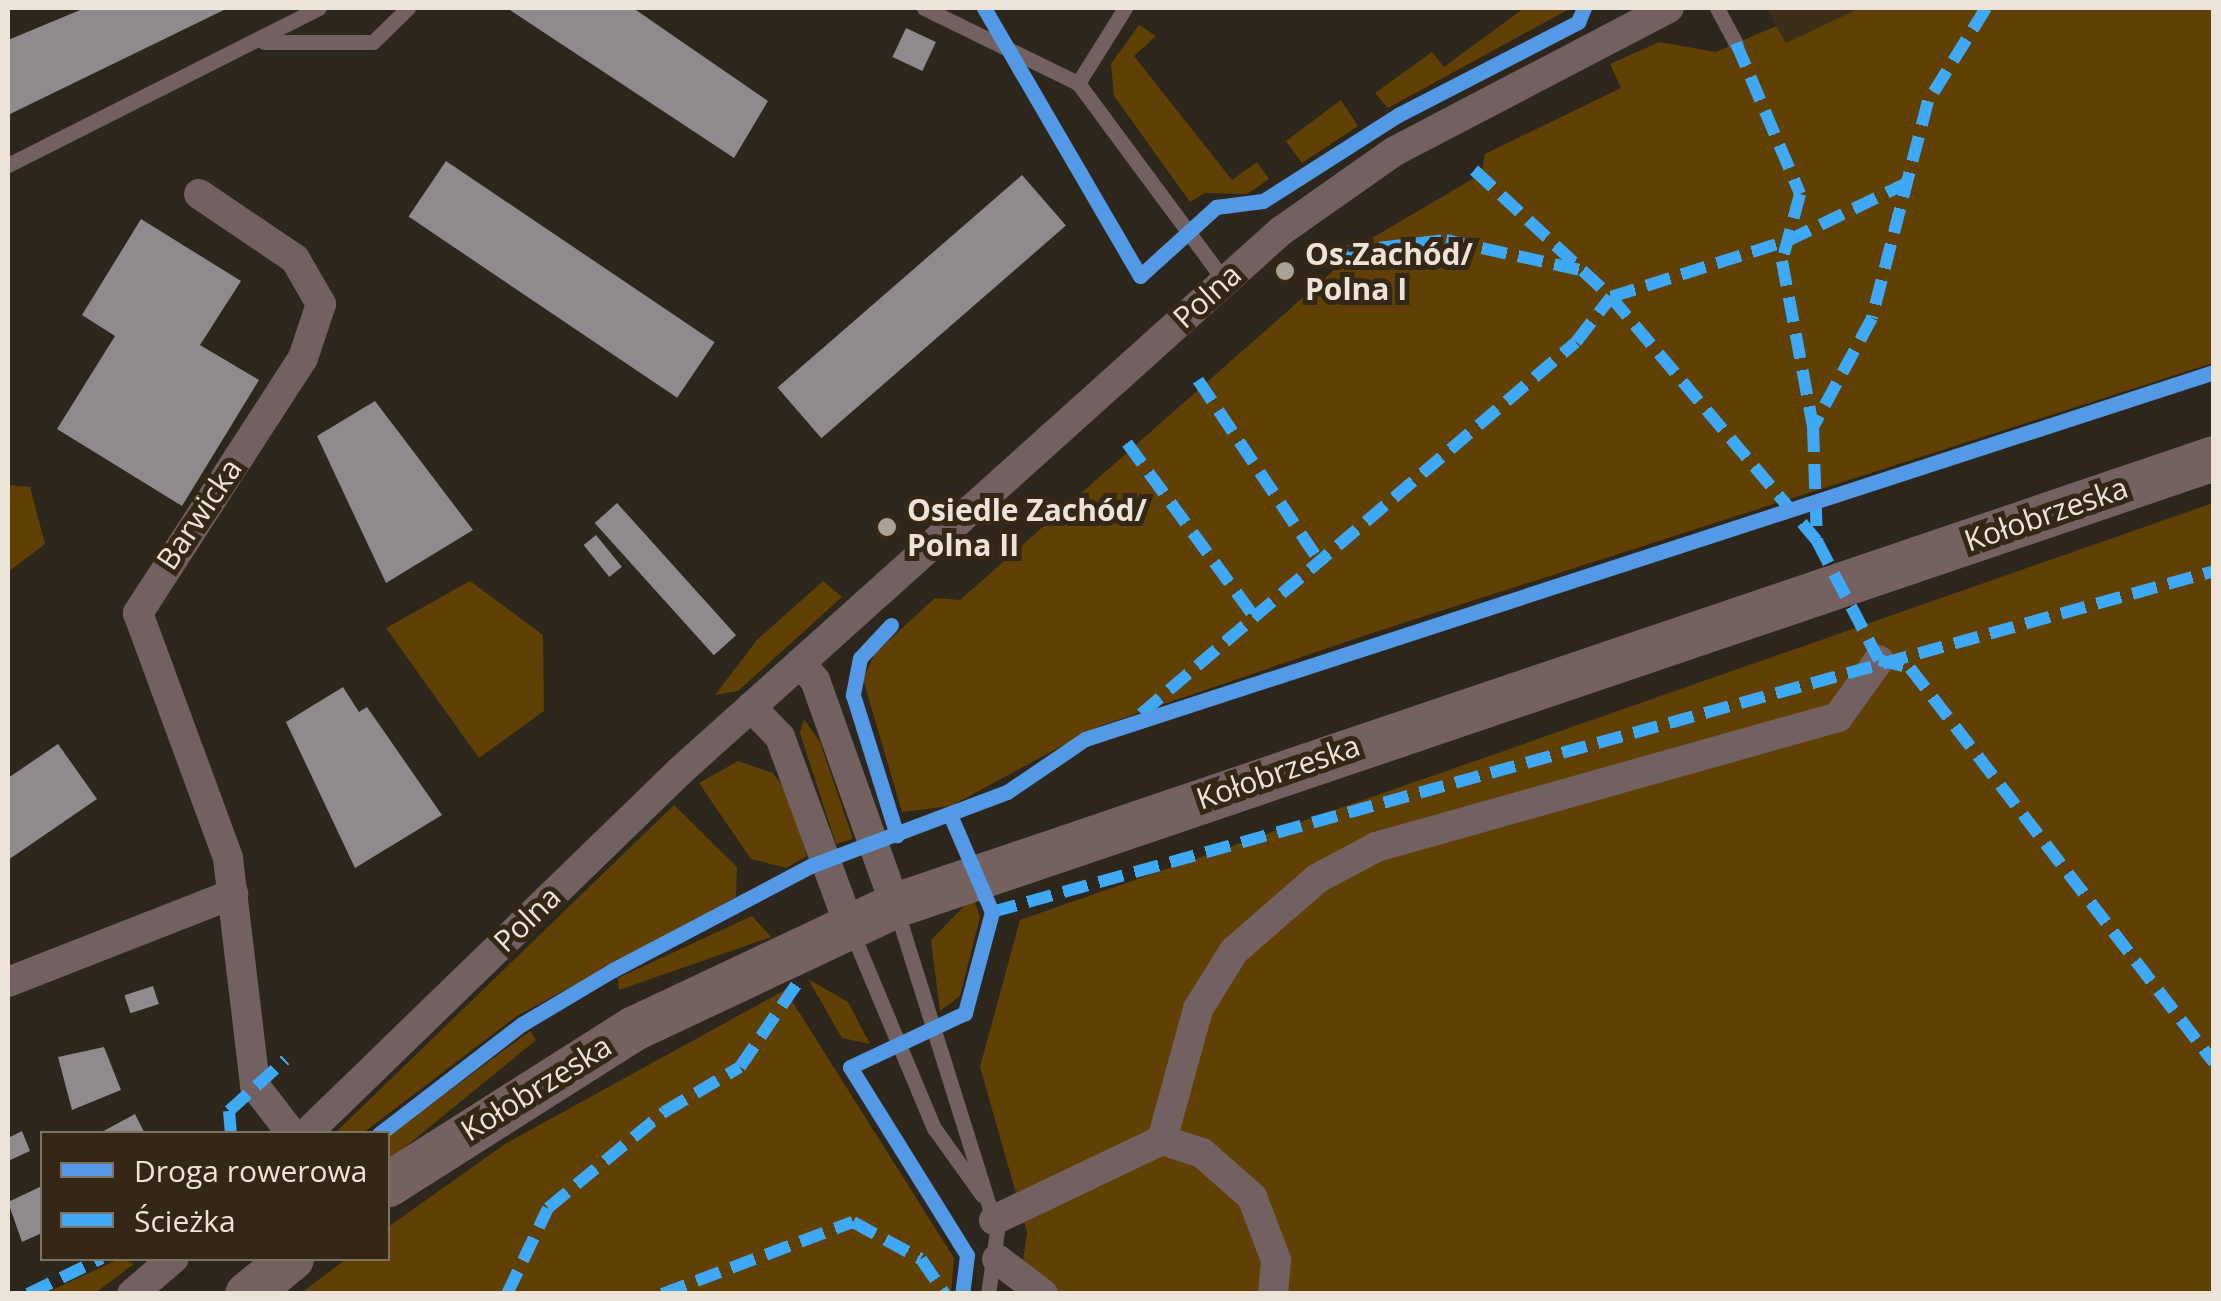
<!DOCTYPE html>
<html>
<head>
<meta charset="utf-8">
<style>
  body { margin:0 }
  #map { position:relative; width:2221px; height:1301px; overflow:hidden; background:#2d261c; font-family:"Open Sans",sans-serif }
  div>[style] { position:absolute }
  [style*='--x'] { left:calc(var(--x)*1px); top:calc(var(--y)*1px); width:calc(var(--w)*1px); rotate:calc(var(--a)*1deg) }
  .built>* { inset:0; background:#3d2e17 }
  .green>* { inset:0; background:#604004 }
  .building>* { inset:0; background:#8e8a8d; transform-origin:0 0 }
  .lane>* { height:15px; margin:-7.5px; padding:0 7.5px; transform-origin:7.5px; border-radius:7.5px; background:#736060 }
  .street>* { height:30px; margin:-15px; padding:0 15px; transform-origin:15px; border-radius:15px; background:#736060 }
  .secondary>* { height:45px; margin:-22.5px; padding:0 22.5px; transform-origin:22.5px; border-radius:22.5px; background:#766161 }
  .quiet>* { height:12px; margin-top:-6px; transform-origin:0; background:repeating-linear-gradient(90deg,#3fa9f5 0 25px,transparent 0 37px) }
  .cycleway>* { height:15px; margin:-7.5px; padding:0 7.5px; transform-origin:7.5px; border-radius:7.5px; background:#5399e6 }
  .dots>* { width:28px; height:28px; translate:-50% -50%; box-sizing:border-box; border:5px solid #342715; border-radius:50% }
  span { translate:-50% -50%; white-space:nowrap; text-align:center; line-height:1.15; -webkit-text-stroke:10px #342715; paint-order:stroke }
  .poi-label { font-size:30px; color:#ece4d8; font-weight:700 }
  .left { translate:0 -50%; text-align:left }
  .street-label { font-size:30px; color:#ece4d8 }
  .frame { position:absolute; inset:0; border:10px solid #ece4d8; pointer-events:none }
  .legend { position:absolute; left:40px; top:1131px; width:350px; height:130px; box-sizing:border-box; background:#342715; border:2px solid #7e7363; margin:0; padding:12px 18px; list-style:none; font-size:30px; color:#ece4d8 }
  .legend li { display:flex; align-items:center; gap:20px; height:50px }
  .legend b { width:50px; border:2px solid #7e7363 }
</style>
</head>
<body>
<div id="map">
  <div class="built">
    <i style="clip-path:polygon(1767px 8px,1860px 8px,1785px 44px)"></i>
  </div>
  <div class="green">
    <i style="clip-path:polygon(1524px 8px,1571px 8px,1388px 108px,1375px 93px,1432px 52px,1444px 67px)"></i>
    <i style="clip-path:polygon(1860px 8px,2213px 8px,2213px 363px,1366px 635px,1097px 727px,951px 806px,902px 812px,863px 679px,875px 653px,935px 598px,960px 600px,1367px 241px,1481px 174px,1485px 154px,1621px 88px,1610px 64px,1659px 42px,1716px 52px,1776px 26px,1786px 43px)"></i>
    <i style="clip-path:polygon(1139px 25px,1156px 36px,1134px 56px,1232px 180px,1257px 162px,1269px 179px,1247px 194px,1205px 193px,1190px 202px,1114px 96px,1111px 64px)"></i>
    <i style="clip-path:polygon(1341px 100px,1358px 126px,1302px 163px,1286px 141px)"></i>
    <i style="clip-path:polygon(8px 485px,30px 487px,45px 544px,8px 572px)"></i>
    <i style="clip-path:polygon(2213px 503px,2213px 1293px,1019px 1293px,1027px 1232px,980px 1067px,1020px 920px)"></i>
    <i style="clip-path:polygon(470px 581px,543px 635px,544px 711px,479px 758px,386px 628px)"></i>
    <i style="clip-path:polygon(823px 581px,842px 597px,738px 691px,715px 695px,757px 640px)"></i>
    <i style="clip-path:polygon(804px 719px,820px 742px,853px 839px,836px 844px,800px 733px)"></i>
    <i style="clip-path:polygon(738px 761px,773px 773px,788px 794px,807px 856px,786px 868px,751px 859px,699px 783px)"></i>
    <i style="clip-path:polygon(674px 805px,737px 867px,736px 897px,517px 1016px,363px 1133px,335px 1133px)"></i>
    <i style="clip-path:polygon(973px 897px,980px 917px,960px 996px,940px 1011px,931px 940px)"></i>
    <i style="clip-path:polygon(752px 916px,771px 937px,619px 990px,618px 978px)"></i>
    <i style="clip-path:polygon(808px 979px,848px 1002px,870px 1044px,842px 1038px)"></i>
    <i style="clip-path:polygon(785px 990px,954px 1258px,951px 1293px,301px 1293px,346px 1259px,388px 1258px,388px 1227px,505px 1144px)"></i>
    <i style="clip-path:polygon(530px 1031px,536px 1040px,388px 1161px,388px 1136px)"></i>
    <i style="clip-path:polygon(121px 1258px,134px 1264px,95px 1293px,46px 1293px)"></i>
  </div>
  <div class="building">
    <i style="clip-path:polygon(85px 8px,228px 8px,8px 115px,8px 40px)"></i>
    <i style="clip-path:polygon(507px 8px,633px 8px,768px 101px,734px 158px)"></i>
    <i style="left:906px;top:28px;width:33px;height:32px;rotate:25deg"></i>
    <i style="left:446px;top:161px;width:324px;height:67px;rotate:34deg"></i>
    <i style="left:1022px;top:175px;width:67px;height:324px;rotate:49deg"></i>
    <i style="clip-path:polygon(141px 219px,241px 281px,200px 345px,259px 380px,182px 506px,57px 429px,115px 336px,82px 315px)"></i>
    <i style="clip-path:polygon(375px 401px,473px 530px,386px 583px,317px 436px)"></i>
    <i style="left:617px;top:503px;width:178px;height:30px;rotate:48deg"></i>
    <i style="left:596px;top:535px;width:41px;height:16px;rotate:51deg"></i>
    <i style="clip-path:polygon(343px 687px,359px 712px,367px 707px,442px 815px,355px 868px,286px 722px)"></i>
    <i style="clip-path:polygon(58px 744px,97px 799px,8px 860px,8px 778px)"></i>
    <i style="left:153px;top:986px;width:19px;height:30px;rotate:72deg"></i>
    <i style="clip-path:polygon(104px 1047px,121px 1090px,72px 1110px,58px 1057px)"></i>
    <i style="clip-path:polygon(135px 1114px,145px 1134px,98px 1134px)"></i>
    <i style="clip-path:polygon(22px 1131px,30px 1151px,8px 1161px,8px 1138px)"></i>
    <i style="clip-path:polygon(42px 1186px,42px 1233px,22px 1242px,8px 1202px)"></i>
  </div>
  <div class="lane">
    <i style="--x:924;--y:8;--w:171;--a:26"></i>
    <i style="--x:1125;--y:8;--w:89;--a:122.1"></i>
    <i style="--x:1078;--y:83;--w:245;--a:53.5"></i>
    <i style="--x:1717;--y:8;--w:40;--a:62"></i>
    <i style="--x:264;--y:42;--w:109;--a:0"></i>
    <i style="--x:373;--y:42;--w:49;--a:-44.2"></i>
    <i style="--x:8;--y:165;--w:348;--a:-26.8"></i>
    <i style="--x:896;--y:909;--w:337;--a:72.6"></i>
    <i style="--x:997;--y:1231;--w:64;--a:98.1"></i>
    <i style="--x:851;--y:930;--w:215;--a:67.3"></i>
    <i style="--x:934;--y:1128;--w:82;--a:54.4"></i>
  </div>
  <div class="street">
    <i style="--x:199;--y:194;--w:116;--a:34.1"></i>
    <i style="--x:295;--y:259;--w:52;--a:60"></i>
    <i style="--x:321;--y:304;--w:57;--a:108.4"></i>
    <i style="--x:303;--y:358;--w:304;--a:122.9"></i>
    <i style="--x:138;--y:613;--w:261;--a:69.8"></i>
    <i style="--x:228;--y:858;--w:230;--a:83.2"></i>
    <i style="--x:255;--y:1086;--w:61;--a:52.4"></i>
    <i style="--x:800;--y:663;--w:23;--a:49"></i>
    <i style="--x:815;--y:680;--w:239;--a:70.4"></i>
    <i style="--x:751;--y:707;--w:42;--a:46"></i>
    <i style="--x:780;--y:737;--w:200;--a:69.8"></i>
    <i style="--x:8;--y:982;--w:242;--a:-21.4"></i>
    <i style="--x:306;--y:1134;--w:520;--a:-44.14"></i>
    <i style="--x:679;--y:772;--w:809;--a:-41.95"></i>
    <i style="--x:1281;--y:231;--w:139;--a:-35.1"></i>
    <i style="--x:1395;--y:151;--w:309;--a:-27.6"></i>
    <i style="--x:1162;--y:1140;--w:42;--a:18"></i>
    <i style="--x:1202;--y:1153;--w:67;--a:41.3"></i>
    <i style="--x:1252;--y:1197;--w:67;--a:69.1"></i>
    <i style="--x:1276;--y:1260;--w:34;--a:95"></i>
    <i style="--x:994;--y:1220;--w:186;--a:-25.5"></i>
    <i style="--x:1162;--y:1140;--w:136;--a:-74.6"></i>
    <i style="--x:1198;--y:1009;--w:68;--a:-58.2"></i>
    <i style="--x:1234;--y:951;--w:111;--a:-41"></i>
    <i style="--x:1318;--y:878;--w:66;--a:-28.1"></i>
    <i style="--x:1376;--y:847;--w:480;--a:-15.7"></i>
    <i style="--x:1838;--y:717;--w:70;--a:-54.3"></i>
    <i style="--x:997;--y:1259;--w:58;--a:37.3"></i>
    <i style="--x:132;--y:1294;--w:55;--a:-40.6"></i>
  </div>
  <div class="secondary">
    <i style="--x:388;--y:1184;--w:291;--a:-32.4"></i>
    <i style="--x:634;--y:1028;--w:289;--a:-25.2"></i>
    <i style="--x:895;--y:905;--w:1393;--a:-18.72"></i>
    <i style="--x:247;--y:1294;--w:57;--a:-39.3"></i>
  </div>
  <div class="quiet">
    <i style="--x:1986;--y:8;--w:110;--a:121.9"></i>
    <i style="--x:1928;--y:101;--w:224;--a:104.5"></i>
    <i style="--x:1872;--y:318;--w:124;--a:118.4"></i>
    <i style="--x:1813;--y:427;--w:114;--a:88"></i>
    <i style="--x:1817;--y:541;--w:134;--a:62.5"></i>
    <i style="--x:1879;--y:660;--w:32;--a:14"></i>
    <i style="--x:1910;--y:668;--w:498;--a:52.4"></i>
    <i style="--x:1736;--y:43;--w:164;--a:67"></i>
    <i style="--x:1800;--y:194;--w:69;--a:105"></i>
    <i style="--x:1782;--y:261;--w:169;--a:79.4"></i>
    <i style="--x:1474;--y:170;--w:187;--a:42.8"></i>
    <i style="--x:1611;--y:297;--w:185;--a:-17.7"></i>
    <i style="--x:1787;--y:241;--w:133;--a:-25.8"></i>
    <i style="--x:1343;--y:252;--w:104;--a:-6.6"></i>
    <i style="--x:1446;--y:240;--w:137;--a:12.6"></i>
    <i style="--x:1198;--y:380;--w:214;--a:56.2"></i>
    <i style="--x:1127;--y:443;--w:213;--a:53.8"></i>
    <i style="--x:1141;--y:714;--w:572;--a:-40.54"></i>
    <i style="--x:1576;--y:342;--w:57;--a:-52.1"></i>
    <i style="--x:1611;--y:297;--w:319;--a:49.8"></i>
    <i style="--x:992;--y:912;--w:1269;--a:-15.59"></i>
    <i style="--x:231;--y:1134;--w:23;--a:-95"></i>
    <i style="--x:229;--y:1111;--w:76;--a:-42.3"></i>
    <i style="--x:28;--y:1294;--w:82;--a:-25.9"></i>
    <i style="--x:507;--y:1294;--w:95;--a:-64.5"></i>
    <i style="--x:548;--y:1208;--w:151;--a:-39.6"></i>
    <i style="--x:664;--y:1112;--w:88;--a:-30.6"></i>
    <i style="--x:740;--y:1067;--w:107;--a:-55.7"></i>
    <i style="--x:662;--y:1294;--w:204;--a:-20.7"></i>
    <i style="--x:853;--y:1222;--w:77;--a:28.6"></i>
    <i style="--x:921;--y:1259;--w:42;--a:55.6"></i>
  </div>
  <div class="cycleway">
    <i style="--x:984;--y:8;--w:310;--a:59.8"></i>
    <i style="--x:1140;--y:276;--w:103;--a:-42.2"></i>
    <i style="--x:1216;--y:207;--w:47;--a:-7.3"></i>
    <i style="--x:1263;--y:201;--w:160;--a:-32.5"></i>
    <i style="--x:1398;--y:115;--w:203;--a:-27.3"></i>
    <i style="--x:1578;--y:22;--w:15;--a:-67"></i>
    <i style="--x:891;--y:625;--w:45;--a:133.2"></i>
    <i style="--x:860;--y:658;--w:38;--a:101"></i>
    <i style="--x:853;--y:695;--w:147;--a:72.6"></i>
    <i style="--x:951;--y:817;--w:103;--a:66.7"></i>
    <i style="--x:992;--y:912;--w:105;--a:105"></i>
    <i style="--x:965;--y:1013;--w:127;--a:154.8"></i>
    <i style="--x:850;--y:1067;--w:221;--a:58.1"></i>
    <i style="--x:967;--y:1255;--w:39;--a:97"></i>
    <i style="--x:379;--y:1134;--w:180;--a:-37.6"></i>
    <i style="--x:522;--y:1024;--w:106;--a:-30.7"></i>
    <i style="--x:613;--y:970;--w:223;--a:-27.8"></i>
    <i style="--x:810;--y:866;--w:210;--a:-20.6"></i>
    <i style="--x:1007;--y:792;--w:94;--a:-34.2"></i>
    <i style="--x:1085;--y:739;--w:1187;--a:-18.01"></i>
  </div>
  <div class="dots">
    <i style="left:1285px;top:271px;background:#a9a296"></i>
    <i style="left:887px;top:527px;background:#a9a296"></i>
  </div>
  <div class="poi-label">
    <span class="left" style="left:1305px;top:271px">Os.Zachód/<br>Polna I</span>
    <span class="left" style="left:907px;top:527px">Osiedle Zachód/<br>Polna II</span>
  </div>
  <div class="street-label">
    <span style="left:1207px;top:296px;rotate:-42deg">Polna</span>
    <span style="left:199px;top:514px;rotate:-56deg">Barwicka</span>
    <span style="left:2046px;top:514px;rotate:-19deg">Kołobrzeska</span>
    <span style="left:1278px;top:772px;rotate:-19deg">Kołobrzeska</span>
    <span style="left:527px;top:919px;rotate:-44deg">Polna</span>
    <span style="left:536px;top:1088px;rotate:-32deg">Kołobrzeska</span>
  </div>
  <div class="frame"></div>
  <ul class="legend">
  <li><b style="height:12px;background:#5399e6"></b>Droga rowerowa</li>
  <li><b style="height:12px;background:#3fa9f5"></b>Ścieżka</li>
  </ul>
</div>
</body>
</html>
